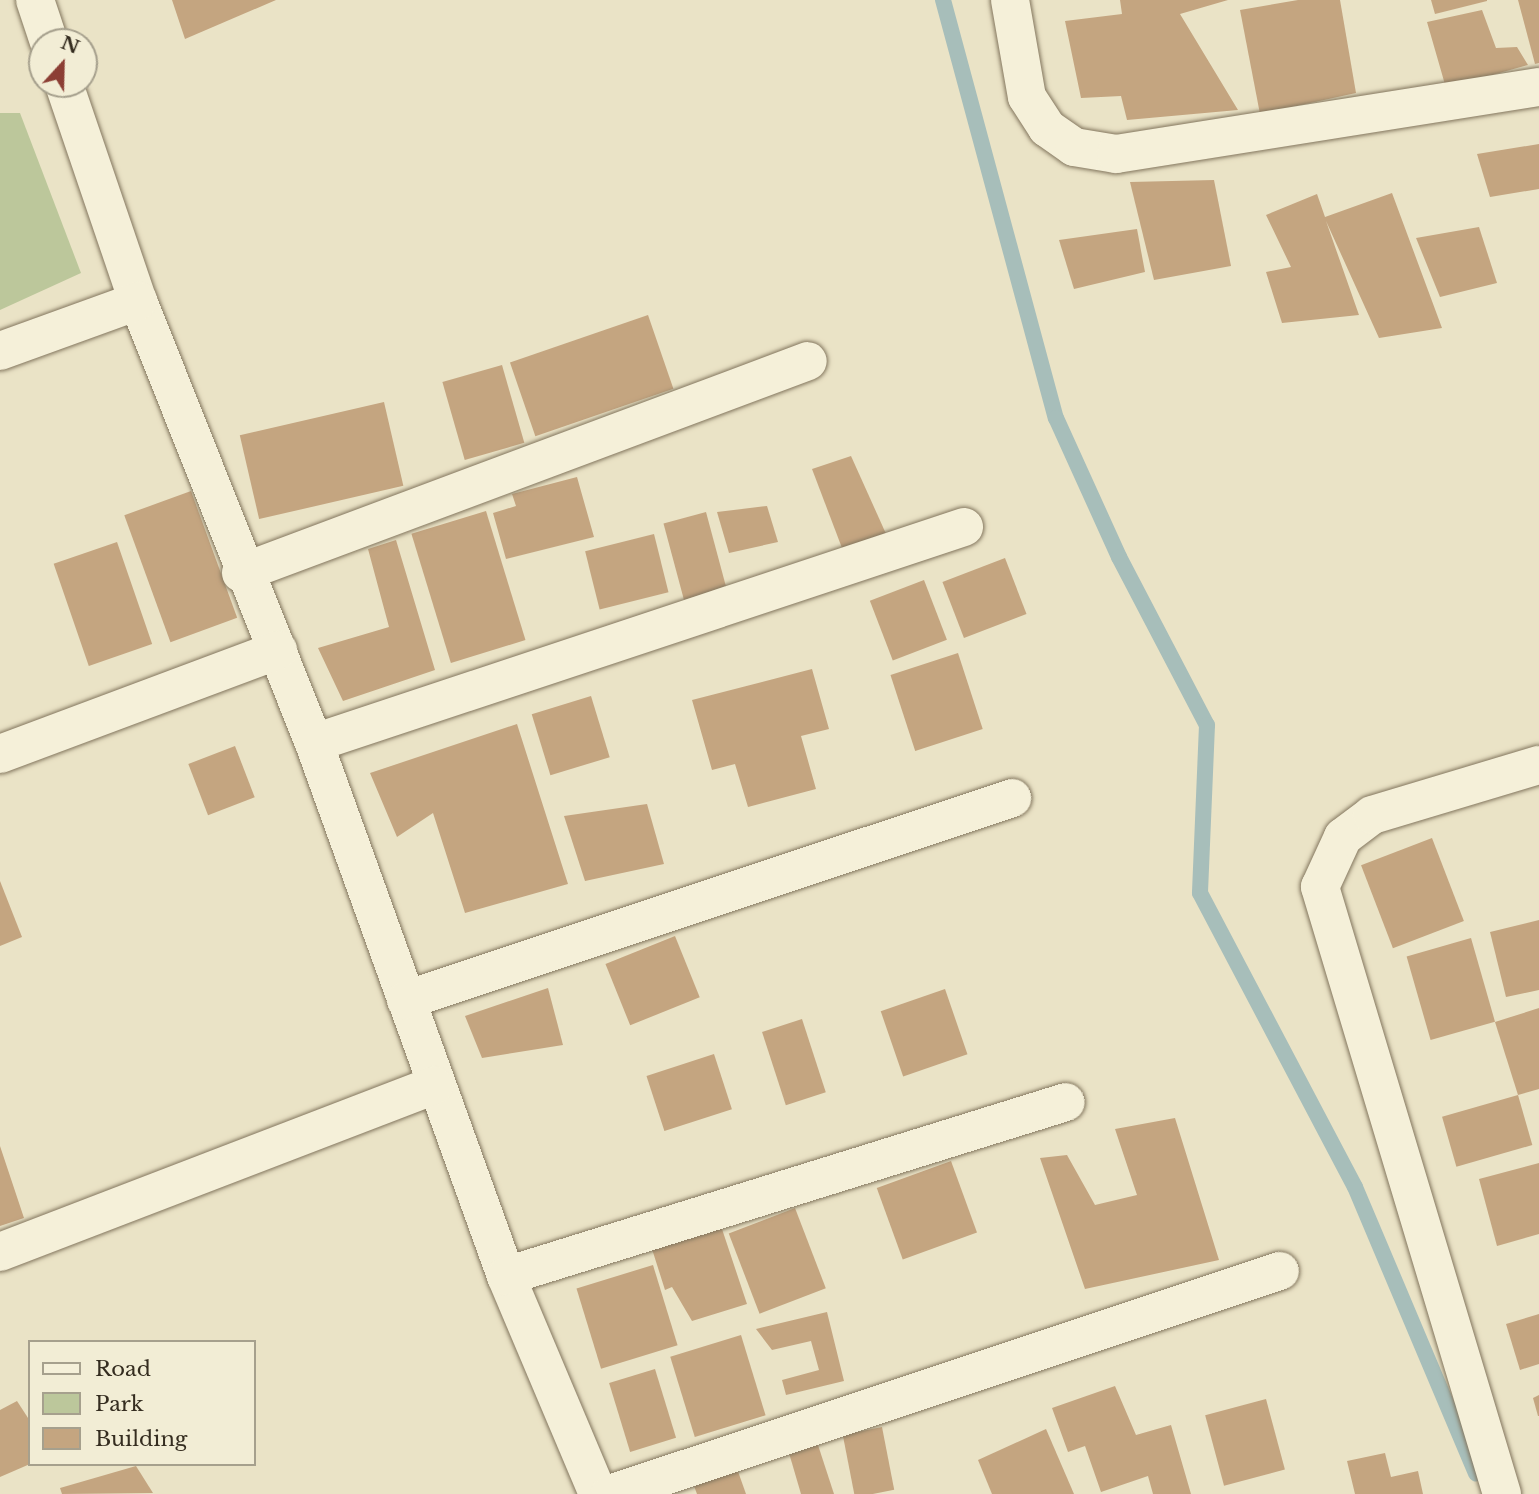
<!DOCTYPE html>
<html>
<head>
<meta charset="utf-8">
<style>
  body { margin:0 }
  #map { position:relative; width:1539px; height:1494px; overflow:hidden; background:#eae3c6; font-family:"Libre Baskerville",serif }
  div>[style] { position:absolute }
  [style*='--x'] { left:calc(var(--x)*1px); top:calc(var(--y)*1px); width:calc(var(--w)*1px); rotate:calc(var(--a)*1deg) }
  .green>* { inset:0; background:#bcc79b }
  .stream>* { height:16px; margin:-8px; padding:0 8px; transform-origin:8px; border-radius:8px; background:#a7beba }
  .building>* { inset:0; background:#c4a580; transform-origin:0 0 }
  .roads { filter:drop-shadow(0 0 2px #83765e) drop-shadow(0 0 2px #83765e) }
  .street>* { height:38px; margin:-19px; padding:0 19px; transform-origin:19px; border-radius:19px; background:#f5f0d9 }
  span { translate:-50% -50%; white-space:nowrap; text-align:center; line-height:1.15; -webkit-text-stroke:5px #f2edd5; paint-order:stroke }
  .legend { position:absolute; left:28px; top:1340px; width:228px; height:126px; box-sizing:border-box; background:#f2edd5; border:2px solid #a6a08d; margin:0; padding:9px 12px; list-style:none; font-size:21px; color:#352d20 }
  .legend li { display:flex; align-items:center; gap:14px; height:35px }
  .legend b { width:35px; border:2px solid #a6a08d }
  .north { position:absolute; left:28px; top:28px; width:70px; height:70px; box-sizing:border-box; background:#f2edd5; border:2px solid #a6a08d; border-radius:50%; rotate:22deg; font-size:19px; font-weight:700; line-height:28px; text-align:center; color:#352d20 }
  .north::after { content:''; display:block; margin:auto; width:24px; height:32px; background:#8c3e34; clip-path:polygon(50% 0,100% 100%,50% 72%,0 100%) }
</style>
</head>
<body>
<div id="map">
  <div class="green">
    <i style="clip-path:polygon(0 113px,20px 113px,81px 273px,0 310px)"></i>
  </div>
  <div class="stream">
    <i style="--x:943;--y:0;--w:433;--a:74.9"></i>
    <i style="--x:1056;--y:418;--w:153;--a:65.6"></i>
    <i style="--x:1119;--y:557;--w:190;--a:62.4"></i>
    <i style="--x:1207;--y:725;--w:168;--a:92.4"></i>
    <i style="--x:1200;--y:893;--w:332;--a:62.2"></i>
    <i style="--x:1355;--y:1187;--w:311;--a:67.1"></i>
  </div>
  <div class="building">
    <i style="clip-path:polygon(172px 0,276px 0,185px 39px)"></i>
    <i style="clip-path:polygon(1120px 0,1228px 0,1180px 14px,1238px 110px,1127px 120px,1121px 96px,1081px 98px,1065px 21px,1122px 14px)"></i>
    <i style="clip-path:polygon(1298px 0,1340px 0,1356px 93px,1260px 114px,1240px 10px)"></i>
    <i style="clip-path:polygon(1431px 0,1487px 0,1487px 1px,1435px 14px)"></i>
    <i style="clip-path:polygon(1518px 0,1539px 0,1539px 63px,1535px 64px)"></i>
    <i style="clip-path:polygon(1482px 10px,1496px 48px,1517px 47px,1528px 65px,1446px 88px,1427px 22px)"></i>
    <i style="clip-path:polygon(1539px 144px,1539px 189px,1490px 197px,1477px 154px)"></i>
    <i style="clip-path:polygon(1214px 180px,1231px 266px,1154px 280px,1130px 182px)"></i>
    <i style="clip-path:polygon(1392px 193px,1442px 328px,1379px 338px,1326px 221px,1359px 315px,1282px 323px,1266px 272px,1291px 267px,1266px 215px,1317px 194px,1325px 217px)"></i>
    <i style="clip-path:polygon(1479px 227px,1497px 283px,1440px 297px,1416px 238px)"></i>
    <i style="clip-path:polygon(1137px 229px,1145px 272px,1074px 289px,1059px 240px)"></i>
    <i style="left:648px;top:315px;width:78px;height:146px;rotate:71deg"></i>
    <i style="left:502px;top:365px;width:81px;height:62px;rotate:74deg"></i>
    <i style="left:384px;top:402px;width:86px;height:148px;rotate:77deg"></i>
    <i style="clip-path:polygon(851px 456px,887px 536px,842px 548px,812px 469px)"></i>
    <i style="clip-path:polygon(577px 477px,594px 537px,506px 559px,493px 513px,516px 506px,512px 494px)"></i>
    <i style="left:191px;top:491px;width:135px;height:71px;rotate:70deg"></i>
    <i style="clip-path:polygon(767px 506px,778px 542px,729px 553px,717px 512px)"></i>
    <i style="left:486px;top:511px;width:135px;height:78px;rotate:73deg"></i>
    <i style="left:706px;top:512px;width:79px;height:44px;rotate:75deg"></i>
    <i style="left:654px;top:534px;width:60px;height:71px;rotate:76deg"></i>
    <i style="clip-path:polygon(396px 540px,435px 670px,343px 701px,318px 648px,389px 627px,368px 549px)"></i>
    <i style="left:117px;top:542px;width:108px;height:67px;rotate:71deg"></i>
    <i style="left:1005px;top:558px;width:60px;height:67px;rotate:69deg"></i>
    <i style="left:924px;top:580px;width:64px;height:58px;rotate:69deg"></i>
    <i style="left:958px;top:653px;width:80px;height:71px;rotate:72deg"></i>
    <i style="clip-path:polygon(812px 669px,829px 729px,801px 736px,816px 789px,748px 807px,735px 764px,712px 770px,692px 700px)"></i>
    <i style="left:591px;top:696px;width:64px;height:62px;rotate:73deg"></i>
    <i style="clip-path:polygon(517px 724px,568px 884px,465px 913px,433px 813px,397px 837px,370px 773px)"></i>
    <i style="left:235px;top:746px;width:55px;height:50px;rotate:69deg"></i>
    <i style="clip-path:polygon(647px 804px,664px 864px,585px 881px,564px 816px)"></i>
    <i style="left:1432px;top:838px;width:89px;height:76px;rotate:69deg"></i>
    <i style="clip-path:polygon(0 881px,22px 937px,0 946px)"></i>
    <i style="clip-path:polygon(1539px 920px,1539px 990px,1506px 997px,1490px 932px)"></i>
    <i style="left:675px;top:936px;width:66px;height:75px;rotate:68deg"></i>
    <i style="left:1471px;top:938px;width:87px;height:67px;rotate:74deg"></i>
    <i style="clip-path:polygon(548px 988px,563px 1045px,482px 1058px,465px 1016px)"></i>
    <i style="left:945px;top:989px;width:69px;height:68px;rotate:71deg"></i>
    <i style="clip-path:polygon(1539px 1008px,1539px 1089px,1518px 1095px,1495px 1022px)"></i>
    <i style="left:802px;top:1019px;width:77px;height:42px;rotate:72deg"></i>
    <i style="left:714px;top:1054px;width:58px;height:71px;rotate:72deg"></i>
    <i style="left:1518px;top:1095px;width:52px;height:79px;rotate:74deg"></i>
    <i style="clip-path:polygon(1175px 1118px,1219px 1260px,1085px 1289px,1040px 1158px,1067px 1155px,1095px 1205px,1137px 1195px,1115px 1129px)"></i>
    <i style="clip-path:polygon(0 1146px,24px 1218px,0 1226px)"></i>
    <i style="left:951px;top:1161px;width:76px;height:79px;rotate:70deg"></i>
    <i style="clip-path:polygon(1539px 1163px,1539px 1234px,1497px 1246px,1479px 1179px)"></i>
    <i style="left:795px;top:1208px;width:86px;height:71px;rotate:69deg"></i>
    <i style="clip-path:polygon(721px 1226px,747px 1304px,692px 1321px,672px 1287px,665px 1290px,652px 1249px)"></i>
    <i style="left:653px;top:1265px;width:84px;height:80px;rotate:73deg"></i>
    <i style="clip-path:polygon(827px 1312px,844px 1381px,786px 1395px,782px 1380px,819px 1370px,811px 1341px,772px 1350px,756px 1329px)"></i>
    <i style="clip-path:polygon(1539px 1314px,1539px 1364px,1520px 1370px,1506px 1324px)"></i>
    <i style="left:741px;top:1335px;width:84px;height:74px;rotate:73deg"></i>
    <i style="left:655px;top:1369px;width:72px;height:48px;rotate:73deg"></i>
    <i style="clip-path:polygon(1115px 1386px,1136px 1435px,1171px 1425px,1191px 1494px,1153px 1494px,1148px 1476px,1101px 1492px,1085px 1446px,1068px 1452px,1052px 1408px)"></i>
    <i style="clip-path:polygon(1539px 1395px,1539px 1416px,1538px 1416px,1533px 1398px)"></i>
    <i style="left:1266px;top:1399px;width:73px;height:63px;rotate:75deg"></i>
    <i style="clip-path:polygon(17px 1401px,30px 1421px,30px 1464px,0 1477px,0 1410px)"></i>
    <i style="left:882px;top:1427px;width:64px;height:40px;rotate:79deg"></i>
    <i style="clip-path:polygon(1046px 1429px,1074px 1494px,992px 1494px,978px 1460px)"></i>
    <i style="clip-path:polygon(818px 1445px,834px 1494px,801px 1494px,789px 1453px)"></i>
    <i style="clip-path:polygon(1385px 1453px,1391px 1477px,1418px 1471px,1423px 1494px,1355px 1494px,1347px 1461px)"></i>
    <i style="clip-path:polygon(735px 1463px,746px 1494px,697px 1494px,691px 1478px)"></i>
    <i style="clip-path:polygon(136px 1466px,153px 1493px,62px 1494px,60px 1488px)"></i>
  </div>
  <div class="roads">
    <div class="street">
      <i style="--x:35;--y:0;--w:44;--a:71.6"></i>
      <i style="--x:1010;--y:0;--w:98;--a:80.1"></i>
      <i style="--x:1027;--y:97;--w:37;--a:57"></i>
      <i style="--x:1047;--y:128;--w:33;--a:35"></i>
      <i style="--x:1074;--y:147;--w:43;--a:9.5"></i>
      <i style="--x:1116;--y:154;--w:428;--a:-9"></i>
      <i style="--x:64;--y:84;--w:229;--a:71.2"></i>
      <i style="--x:138;--y:301;--w:476;--a:68.3"></i>
      <i style="--x:314;--y:743;--w:567;--a:70.19"></i>
      <i style="--x:506;--y:1276;--w:237;--a:67.1"></i>
      <i style="--x:0;--y:351;--w:147;--a:-19.9"></i>
      <i style="--x:241;--y:573;--w:605;--a:-20.5"></i>
      <i style="--x:314;--y:743;--w:685;--a:-18.38"></i>
      <i style="--x:0;--y:754;--w:297;--a:-20.5"></i>
      <i style="--x:406;--y:1000;--w:639;--a:-18.43"></i>
      <i style="--x:0;--y:1252;--w:465;--a:-21"></i>
      <i style="--x:506;--y:1276;--w:586;--a:-17.26"></i>
      <i style="--x:610;--y:1494;--w:706;--a:-18.41"></i>
      <i style="--x:1502;--y:1494;--w:634;--a:-106.69"></i>
      <i style="--x:1320;--y:887;--w:55;--a:-65.3"></i>
      <i style="--x:1343;--y:837;--w:36;--a:-37"></i>
      <i style="--x:1372;--y:815;--w:174;--a:-16.7"></i>
    </div>
  </div>
  <ul class="legend">
  <li><b style="height:9px;background:#f5f0d9"></b>Road</li>
  <li><b style="height:19px;background:#bcc79b"></b>Park</li>
  <li><b style="height:19px;background:#c4a580"></b>Building</li>
  </ul>
  <div class="north">N</div>
</div>
</body>
</html>
